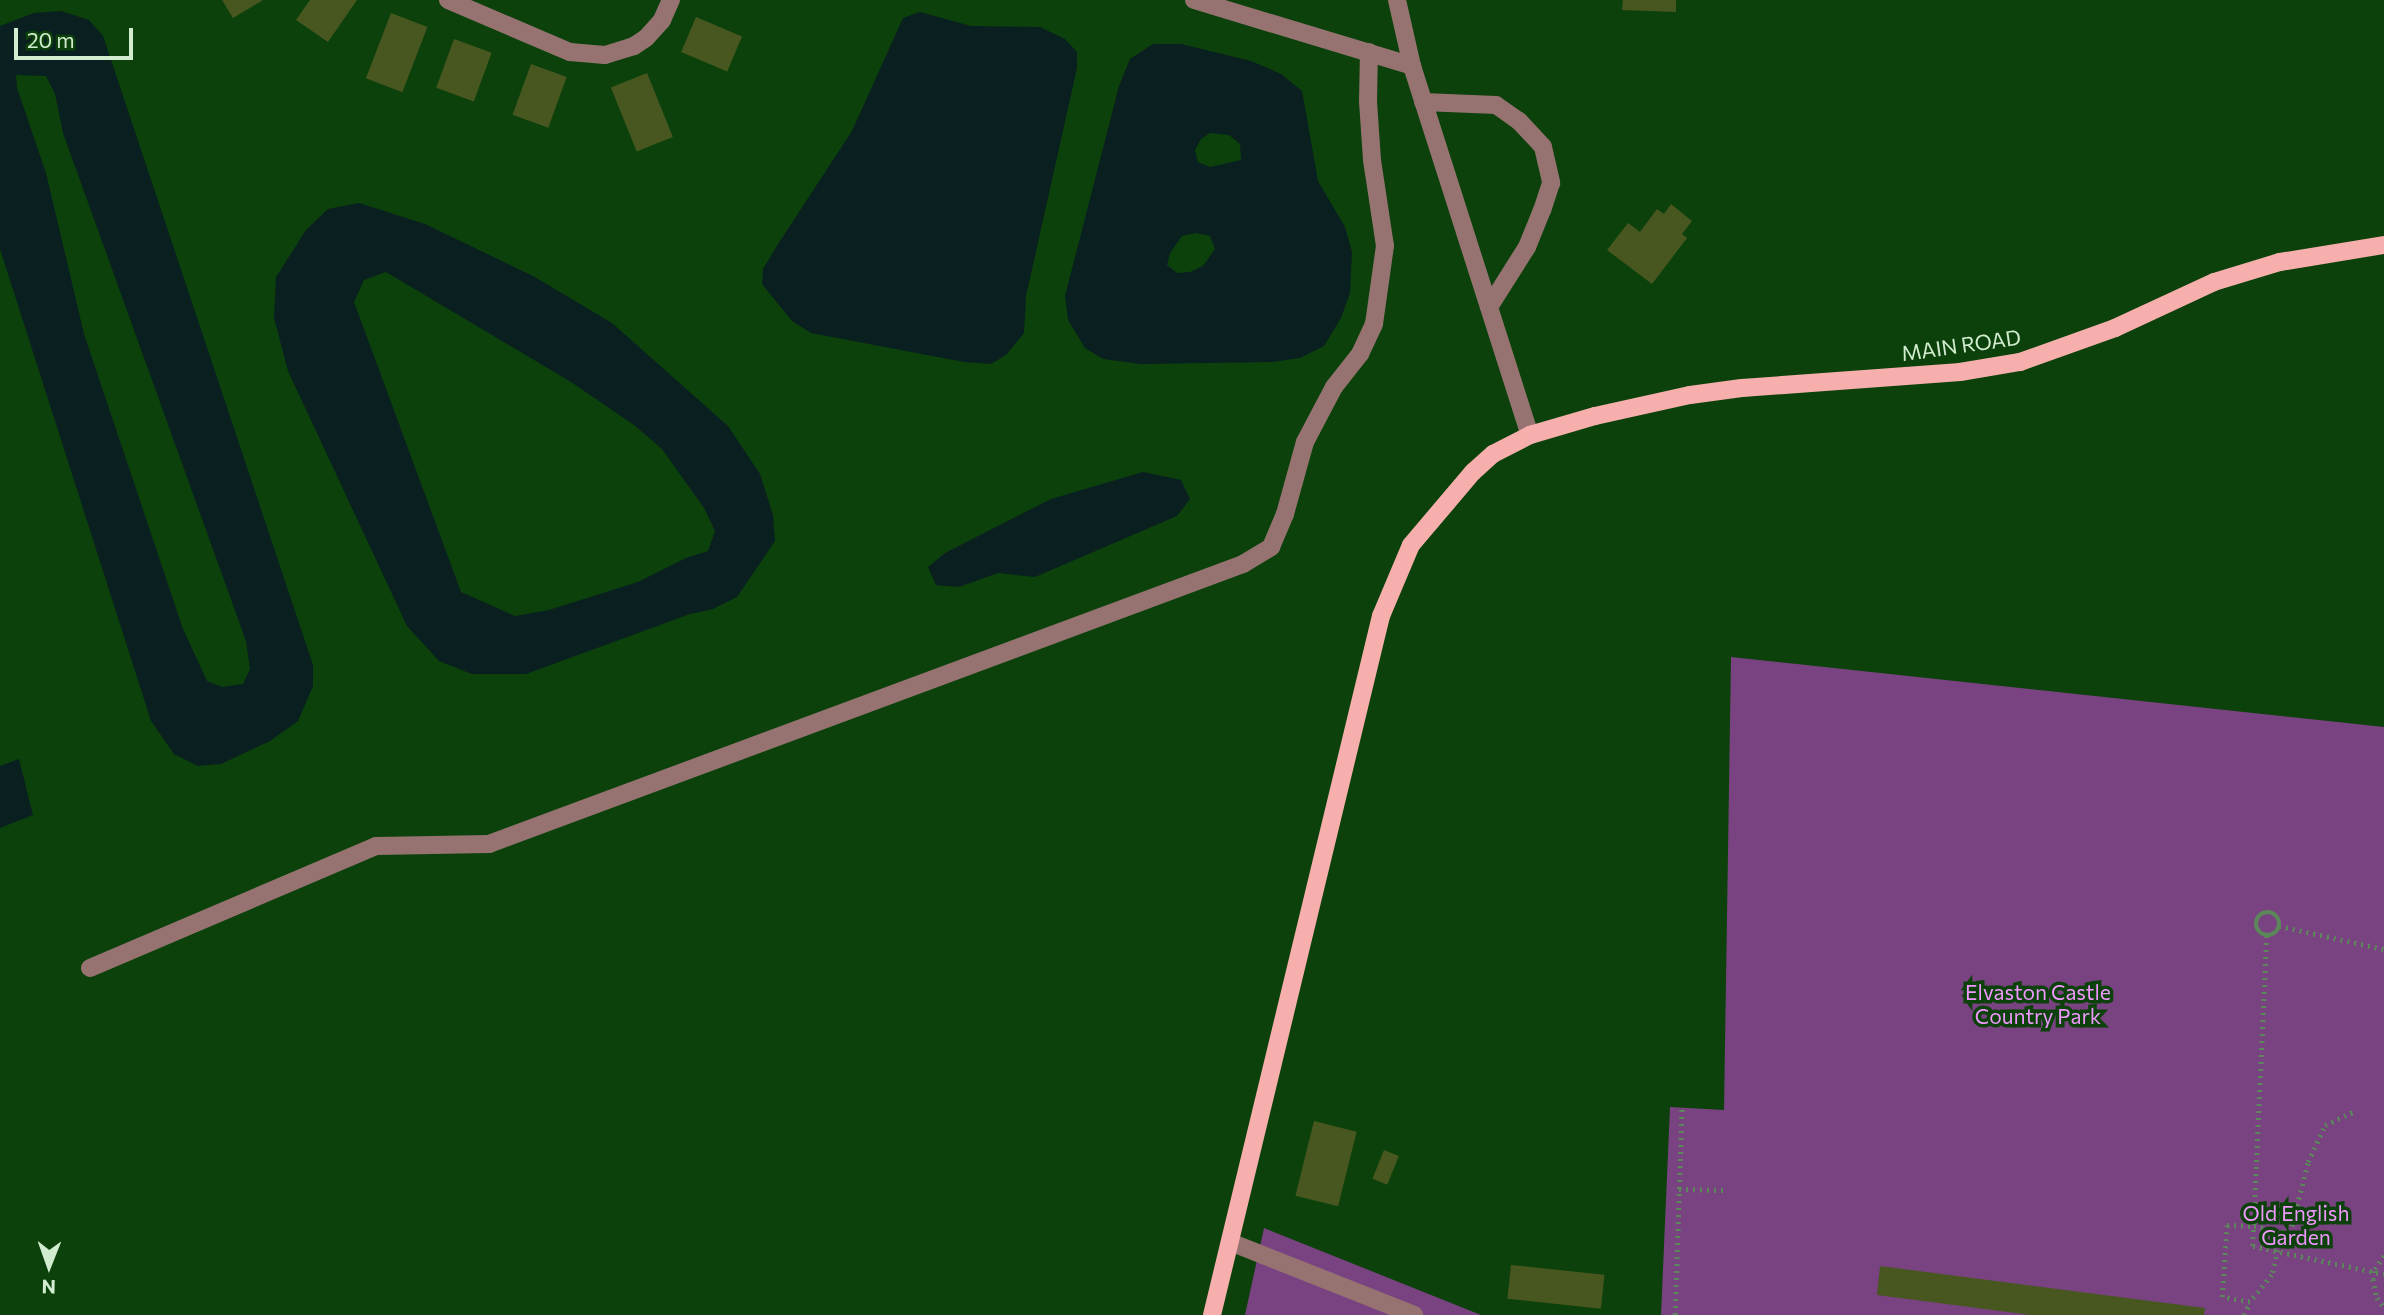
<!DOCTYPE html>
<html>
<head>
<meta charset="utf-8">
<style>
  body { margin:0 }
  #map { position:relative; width:2384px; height:1315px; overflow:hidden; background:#0c410b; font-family:Commissioner,sans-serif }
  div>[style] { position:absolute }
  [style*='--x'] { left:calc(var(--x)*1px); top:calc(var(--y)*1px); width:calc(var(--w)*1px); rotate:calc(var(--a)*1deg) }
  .green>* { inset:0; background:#794381 }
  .water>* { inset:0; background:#091f20 }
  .building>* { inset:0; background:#48571f; transform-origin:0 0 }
  .path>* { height:4.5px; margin-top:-2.25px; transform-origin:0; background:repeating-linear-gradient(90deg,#5c875a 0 2px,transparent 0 7px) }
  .path>.ring { margin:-2.25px; padding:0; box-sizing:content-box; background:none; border:4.5px solid #5c875a; border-radius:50% }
  .minor>* { height:18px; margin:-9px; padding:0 9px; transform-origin:9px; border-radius:9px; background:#967371 }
  .major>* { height:18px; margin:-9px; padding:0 9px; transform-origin:9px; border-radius:9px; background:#f6afac }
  span { translate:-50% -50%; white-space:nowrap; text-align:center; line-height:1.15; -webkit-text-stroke:7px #0c410b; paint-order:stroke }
  .street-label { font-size:21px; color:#d1ecce }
  .park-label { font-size:21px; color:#f097fd }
  .north { position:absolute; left:14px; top:1231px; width:70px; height:70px; -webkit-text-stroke:5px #0c410b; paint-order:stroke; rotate:181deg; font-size:19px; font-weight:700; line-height:28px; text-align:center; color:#d1ecce }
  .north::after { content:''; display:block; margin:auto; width:24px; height:32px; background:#d1ecce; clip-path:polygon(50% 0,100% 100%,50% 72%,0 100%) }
  .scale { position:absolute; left:14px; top:28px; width:119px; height:32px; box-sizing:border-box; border:4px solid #d1ecce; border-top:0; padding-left:9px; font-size:21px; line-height:24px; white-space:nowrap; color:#d1ecce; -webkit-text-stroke:5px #0c410b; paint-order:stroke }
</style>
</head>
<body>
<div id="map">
  <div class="green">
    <i style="clip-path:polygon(1731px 657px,2384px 727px,2384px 1315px,1661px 1315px,1670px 1107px,1724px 1110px)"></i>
    <i style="clip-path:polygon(1264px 1228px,1481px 1315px,1245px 1315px)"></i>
  </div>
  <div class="water">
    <i style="clip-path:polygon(evenodd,61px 11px,89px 20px,103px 36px,313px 665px,313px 686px,298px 721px,270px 741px,221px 764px,198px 766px,174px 754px,151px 721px,0 249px,0 26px,34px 13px,61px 11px,16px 75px,46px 76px,55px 94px,63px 133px,246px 641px,250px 669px,243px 684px,222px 687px,207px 681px,183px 629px,84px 334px,46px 173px,17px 88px,16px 75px)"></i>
    <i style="clip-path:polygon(920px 12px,971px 26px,1040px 27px,1065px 39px,1077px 52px,1077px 68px,1026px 296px,1024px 333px,1006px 355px,991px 364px,964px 362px,811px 333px,792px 321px,762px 284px,763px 269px,780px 241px,852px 131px,903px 18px)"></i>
    <i style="clip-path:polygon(evenodd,1153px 44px,1181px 44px,1251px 61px,1281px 74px,1302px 91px,1318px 181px,1345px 227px,1352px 252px,1350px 293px,1341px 318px,1324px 346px,1300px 358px,1272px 362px,1141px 364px,1103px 359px,1085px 348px,1068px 320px,1065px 296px,1119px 86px,1130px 59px,1153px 44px,1210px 133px,1229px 135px,1240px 144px,1241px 160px,1210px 167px,1198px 162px,1195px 150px,1201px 139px,1210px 133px,1153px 44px,1195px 233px,1210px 236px,1215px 249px,1203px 266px,1190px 272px,1177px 273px,1167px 265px,1170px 253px,1182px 236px,1195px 233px)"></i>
    <i style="clip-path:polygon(evenodd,359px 203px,425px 224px,533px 276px,612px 323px,728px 426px,760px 474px,773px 515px,775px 541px,737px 597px,713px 609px,690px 614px,526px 674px,472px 674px,439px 661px,407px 626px,288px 371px,274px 318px,276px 277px,306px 230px,328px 209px,359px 203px,386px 272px,571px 382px,634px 425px,662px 449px,704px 508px,715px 531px,708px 551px,686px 558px,638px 582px,549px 610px,515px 616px,461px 592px,354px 302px,364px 280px,386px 272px)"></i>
    <i style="clip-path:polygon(1143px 472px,1181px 480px,1190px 499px,1177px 516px,1035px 577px,998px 573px,959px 587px,936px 585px,928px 567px,945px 553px,1051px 499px)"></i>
    <i style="clip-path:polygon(19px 759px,33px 815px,0 828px,0 766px)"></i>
  </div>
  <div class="building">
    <i style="clip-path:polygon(222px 0,263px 0,233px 18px)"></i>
    <i style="clip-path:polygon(310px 0,357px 0,328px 42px,296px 20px)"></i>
    <i style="clip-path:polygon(1623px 0,1676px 0,1676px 12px,1622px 10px)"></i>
    <i style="left:391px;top:13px;width:39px;height:70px;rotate:21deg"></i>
    <i style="left:696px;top:17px;width:50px;height:38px;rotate:23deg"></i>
    <i style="left:454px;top:39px;width:40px;height:52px;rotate:20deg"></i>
    <i style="left:531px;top:64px;width:38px;height:54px;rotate:20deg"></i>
    <i style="left:647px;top:73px;width:69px;height:39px;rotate:68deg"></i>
    <i style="clip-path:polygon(1671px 204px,1692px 221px,1682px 234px,1687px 238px,1652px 284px,1607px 250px,1628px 223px,1640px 232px,1657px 209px,1664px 214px)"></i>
    <i style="left:1314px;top:1121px;width:44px;height:77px;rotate:14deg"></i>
    <i style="left:1384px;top:1150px;width:16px;height:31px;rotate:22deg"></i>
    <i style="left:1511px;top:1265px;width:94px;height:34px;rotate:6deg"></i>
    <i style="clip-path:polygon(1880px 1266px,2205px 1308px,2204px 1315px,2031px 1315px,1877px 1295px)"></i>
  </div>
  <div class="path">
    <i class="ring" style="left:2256px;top:912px;width:19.5px;height:19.5px"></i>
    <i style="--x:2279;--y:926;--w:107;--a:12.4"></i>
    <i style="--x:2267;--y:936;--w:310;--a:92.6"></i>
    <i style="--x:2253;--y:1246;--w:134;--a:12.1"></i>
    <i style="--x:1679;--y:1189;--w:45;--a:1.3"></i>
    <i style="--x:2278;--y:1250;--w:26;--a:103"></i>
    <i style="--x:2272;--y:1275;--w:35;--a:129"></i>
    <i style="--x:2250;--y:1302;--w:28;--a:-170"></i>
    <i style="--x:2222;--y:1297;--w:72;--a:-86"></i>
    <i style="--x:2227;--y:1225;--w:27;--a:2"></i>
    <i style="--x:2254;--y:1226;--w:37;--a:11"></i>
    <i style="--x:2290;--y:1233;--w:73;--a:-75.8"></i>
    <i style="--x:2308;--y:1162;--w:41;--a:-65.3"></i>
    <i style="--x:2325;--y:1125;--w:31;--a:-25"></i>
    <i style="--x:2384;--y:1256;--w:18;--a:124"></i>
    <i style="--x:2374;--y:1271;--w:8;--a:97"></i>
    <i style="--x:2373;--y:1279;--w:19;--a:78"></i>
    <i style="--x:2377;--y:1298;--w:11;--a:52"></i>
    <i style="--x:1675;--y:1315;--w:210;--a:-88.1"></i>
    <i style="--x:2244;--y:1315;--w:14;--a:-65"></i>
  </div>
  <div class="minor">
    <i style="--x:448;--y:0;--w:133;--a:23.1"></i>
    <i style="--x:570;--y:52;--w:35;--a:5"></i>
    <i style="--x:605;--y:55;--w:30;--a:-17"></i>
    <i style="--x:634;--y:46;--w:14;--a:-34"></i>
    <i style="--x:646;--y:38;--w:24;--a:-48"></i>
    <i style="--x:662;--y:20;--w:22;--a:-66"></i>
    <i style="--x:1194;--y:0;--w:228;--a:16.8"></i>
    <i style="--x:1412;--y:66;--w:387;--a:72.3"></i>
    <i style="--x:1397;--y:0;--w:68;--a:77.2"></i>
    <i style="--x:1423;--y:102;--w:73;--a:2.4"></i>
    <i style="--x:1496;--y:105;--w:28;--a:35"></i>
    <i style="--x:1519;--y:121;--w:35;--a:47"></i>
    <i style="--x:1543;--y:147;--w:37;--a:77"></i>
    <i style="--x:1551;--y:183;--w:28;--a:108"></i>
    <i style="--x:1542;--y:210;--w:40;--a:112"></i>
    <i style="--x:1527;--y:247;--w:71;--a:122.3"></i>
    <i style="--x:90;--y:968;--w:311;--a:-23.1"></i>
    <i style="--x:376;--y:846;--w:113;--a:-1"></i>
    <i style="--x:489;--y:844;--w:804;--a:-20.37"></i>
    <i style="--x:1243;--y:564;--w:33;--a:-31"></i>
    <i style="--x:1271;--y:547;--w:36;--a:-67"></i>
    <i style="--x:1285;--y:514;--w:75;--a:-74.5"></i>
    <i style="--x:1305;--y:442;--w:62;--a:-62.2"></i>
    <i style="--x:1334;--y:387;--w:42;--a:-51.8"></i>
    <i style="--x:1360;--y:354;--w:33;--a:-65"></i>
    <i style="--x:1374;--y:324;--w:79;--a:-82"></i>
    <i style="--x:1385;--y:246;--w:87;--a:-98.6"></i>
    <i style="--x:1372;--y:160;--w:58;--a:-93.9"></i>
    <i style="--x:1368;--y:102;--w:50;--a:-88.9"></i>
    <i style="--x:1230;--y:1242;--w:198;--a:21.6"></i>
  </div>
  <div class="major">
    <i style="--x:1212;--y:1315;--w:719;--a:-76.41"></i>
    <i style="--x:1381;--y:616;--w:77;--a:-67.1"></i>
    <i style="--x:1411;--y:545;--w:96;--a:-49.7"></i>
    <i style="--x:1473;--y:472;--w:27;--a:-42"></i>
    <i style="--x:1493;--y:454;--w:42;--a:-27.2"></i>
    <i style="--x:1530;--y:435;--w:68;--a:-16.3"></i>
    <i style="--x:1595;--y:416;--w:97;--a:-12.5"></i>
    <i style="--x:1690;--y:395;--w:52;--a:-7.7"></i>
    <i style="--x:1742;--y:388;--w:219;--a:-4.2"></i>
    <i style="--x:1960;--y:372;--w:61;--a:-9.5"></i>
    <i style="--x:2020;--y:362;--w:101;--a:-19.7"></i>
    <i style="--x:2115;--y:328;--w:109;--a:-24.9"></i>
    <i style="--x:2214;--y:282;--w:69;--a:-16.9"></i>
    <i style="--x:2280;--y:262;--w:105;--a:-9.3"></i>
  </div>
  <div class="street-label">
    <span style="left:1961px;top:345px;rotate:-8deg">MAIN ROAD</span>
  </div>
  <div class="park-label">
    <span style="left:2038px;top:1004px">Elvaston Castle<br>Country Park</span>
    <span style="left:2296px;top:1225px">Old English<br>Garden</span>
  </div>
  <div class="north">N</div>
  <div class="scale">20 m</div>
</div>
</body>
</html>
